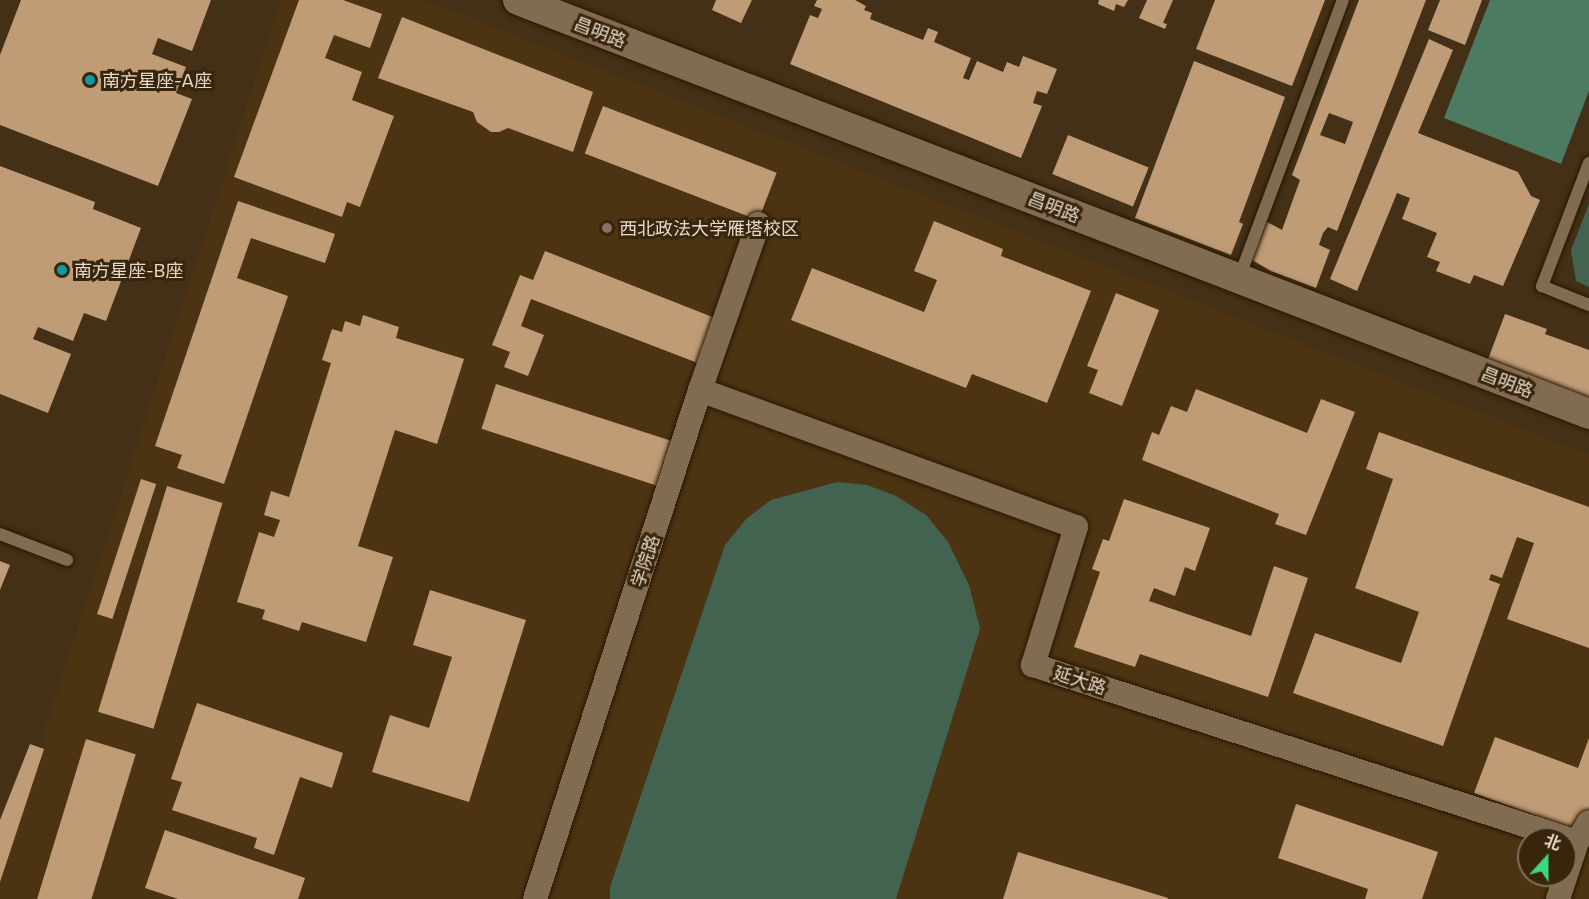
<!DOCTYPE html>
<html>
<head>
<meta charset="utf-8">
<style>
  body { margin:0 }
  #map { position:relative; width:1589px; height:899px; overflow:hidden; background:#433016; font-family:Commissioner,"Noto Sans SC",sans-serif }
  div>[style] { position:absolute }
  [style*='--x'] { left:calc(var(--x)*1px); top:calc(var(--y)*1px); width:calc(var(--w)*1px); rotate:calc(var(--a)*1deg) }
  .built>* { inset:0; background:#4c3413 }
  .green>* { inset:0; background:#436351 }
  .forest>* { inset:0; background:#4c7b61 }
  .building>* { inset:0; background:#bf9b76; transform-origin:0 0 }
  .roads { filter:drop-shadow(0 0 2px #291700) drop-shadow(0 0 2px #291700) }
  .service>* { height:12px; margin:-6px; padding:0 6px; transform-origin:6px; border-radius:6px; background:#816b51 }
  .minor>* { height:24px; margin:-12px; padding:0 12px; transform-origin:12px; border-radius:12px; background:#816b51 }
  .tertiary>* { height:30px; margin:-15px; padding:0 15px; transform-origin:15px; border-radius:15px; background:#816b51 }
  .dots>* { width:16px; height:16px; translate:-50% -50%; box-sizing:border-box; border:3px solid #38260c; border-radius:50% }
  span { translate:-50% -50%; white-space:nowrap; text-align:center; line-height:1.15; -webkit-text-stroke:6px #38260c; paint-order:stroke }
  .street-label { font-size:18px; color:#e5d9ca }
  .poi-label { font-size:18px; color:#e5d9ca }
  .left { translate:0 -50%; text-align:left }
  .north { position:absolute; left:1517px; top:827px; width:60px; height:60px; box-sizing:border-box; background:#38260c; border:2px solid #7d6e58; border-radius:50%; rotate:21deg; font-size:16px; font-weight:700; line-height:24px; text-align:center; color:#e5d9ca }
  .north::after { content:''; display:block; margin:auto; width:21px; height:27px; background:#3dd77e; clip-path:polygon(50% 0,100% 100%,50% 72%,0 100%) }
</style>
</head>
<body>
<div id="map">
  <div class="built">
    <i style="clip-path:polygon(evenodd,281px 0,424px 0,1589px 455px,1589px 899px,0 899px,0 868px,281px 0,1529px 839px,1565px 839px,1565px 875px,1529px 875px,1529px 839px)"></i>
  </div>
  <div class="green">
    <i style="clip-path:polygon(1589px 204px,1589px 287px,1576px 281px,1571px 250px)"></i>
    <i style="clip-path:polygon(837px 482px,867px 485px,896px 496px,926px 515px,948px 542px,969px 585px,980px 629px,896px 899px,610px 899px,610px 887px,725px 545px,747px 518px,771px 500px)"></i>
  </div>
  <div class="forest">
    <i style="clip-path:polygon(1490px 0,1589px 0,1589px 91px,1561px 164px,1444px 118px)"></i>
  </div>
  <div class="building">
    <i style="clip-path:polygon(21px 0,211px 0,192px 51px,158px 38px,152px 54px,186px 67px,176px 93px,192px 99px,158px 186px,0 125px,0 55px)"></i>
    <i style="clip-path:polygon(299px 0,343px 0,382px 14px,370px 48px,334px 35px,325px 58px,362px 72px,352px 100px,394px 116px,360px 207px,347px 202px,342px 217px,234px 177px)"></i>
    <i style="clip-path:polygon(716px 0,752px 0,741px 23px,712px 10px)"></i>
    <i style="clip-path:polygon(817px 0,855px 0,866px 6px,864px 10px,872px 13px,870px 19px,923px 40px,928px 28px,938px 32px,934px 42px,971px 58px,963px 78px,969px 80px,977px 61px,1003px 72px,1007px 62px,1019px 67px,1023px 56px,1057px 69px,1047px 94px,1037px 91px,1033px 103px,1042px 106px,1021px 158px,790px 64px,810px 15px,818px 18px,822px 9px,814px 6px)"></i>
    <i style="clip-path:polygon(1099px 0,1128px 0,1124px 7px,1116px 4px,1114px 11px,1098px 4px)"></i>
    <i style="clip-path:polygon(1147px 0,1173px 0,1163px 23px,1167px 24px,1165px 29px,1139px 18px)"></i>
    <i style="clip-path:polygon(1215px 0,1325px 0,1292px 86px,1196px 49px)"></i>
    <i style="clip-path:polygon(evenodd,1359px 0,1426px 0,1337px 231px,1328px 227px,1323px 233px,1319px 245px,1330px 250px,1316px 288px,1271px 271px,1252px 260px,1267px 222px,1282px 230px,1300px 180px,1292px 175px,1359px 0,1329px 113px,1353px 122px,1345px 144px,1320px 135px,1329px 113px)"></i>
    <i style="clip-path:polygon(1440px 0,1482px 0,1465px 45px,1428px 30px)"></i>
    <i style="clip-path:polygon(402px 17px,593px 92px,573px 152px,508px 128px,499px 132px,491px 132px,477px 122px,473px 112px,378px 78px)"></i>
    <i style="clip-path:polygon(1429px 39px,1453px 50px,1418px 133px,1518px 172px,1531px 196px,1540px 200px,1503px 286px,1474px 275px,1470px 284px,1436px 271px,1440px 262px,1427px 257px,1437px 233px,1402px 219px,1410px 198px,1397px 193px,1357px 291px,1330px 279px)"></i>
    <i style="clip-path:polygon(1194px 61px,1285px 97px,1239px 222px,1243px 224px,1231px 255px,1135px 218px)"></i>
    <i style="left:603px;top:106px;width:186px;height:51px;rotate:21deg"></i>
    <i style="left:1068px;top:135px;width:87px;height:42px;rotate:22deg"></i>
    <i style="clip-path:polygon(0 166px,95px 202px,93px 209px,141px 228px,106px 321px,84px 313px,73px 341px,38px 327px,33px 339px,71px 354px,48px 413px,0 394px)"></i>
    <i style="clip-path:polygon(238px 201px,335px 234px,325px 263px,251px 238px,237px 278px,288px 296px,224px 484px,177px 468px,182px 455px,155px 446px)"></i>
    <i style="clip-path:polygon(934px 221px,1003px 249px,1001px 256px,1091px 291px,1047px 403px,972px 374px,966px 388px,791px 320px,812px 268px,924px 312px,937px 280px,914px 271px)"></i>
    <i style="clip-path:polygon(545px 251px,720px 320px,703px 365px,531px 299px,521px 326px,544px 335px,528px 376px,504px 367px,510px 352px,492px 345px,520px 275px,533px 280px)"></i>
    <i style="clip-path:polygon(1116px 293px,1159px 310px,1122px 406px,1089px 393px,1098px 370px,1087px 366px)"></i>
    <i style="clip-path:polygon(1505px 314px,1547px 329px,1545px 334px,1589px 350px,1589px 398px,1487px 362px)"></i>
    <i style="clip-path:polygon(363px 315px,399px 327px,396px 338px,464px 359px,437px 444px,395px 430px,358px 546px,393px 557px,366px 642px,302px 622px,299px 631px,262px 619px,265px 610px,237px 602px,259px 532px,274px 537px,280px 520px,264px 515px,271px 491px,289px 497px,331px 363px,322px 360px,332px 329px,342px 332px,345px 321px,360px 326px)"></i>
    <i style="left:496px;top:384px;width:184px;height:47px;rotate:18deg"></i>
    <i style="clip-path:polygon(1196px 389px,1307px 433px,1321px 399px,1355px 412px,1306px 535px,1275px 524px,1279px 514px,1142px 460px,1152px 432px,1159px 435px,1171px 406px,1187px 412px)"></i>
    <i style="clip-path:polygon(1379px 432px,1589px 507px,1589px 648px,1507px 619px,1534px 543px,1517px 537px,1502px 578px,1491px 574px,1489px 580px,1500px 584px,1443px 746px,1293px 693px,1315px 633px,1401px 663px,1419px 612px,1355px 588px,1393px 479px,1366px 469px)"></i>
    <i style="left:141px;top:479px;width:16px;height:142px;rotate:18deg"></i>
    <i style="left:167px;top:486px;width:58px;height:236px;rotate:17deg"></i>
    <i style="clip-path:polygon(1124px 499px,1210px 528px,1195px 571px,1185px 567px,1175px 596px,1154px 588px,1149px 601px,1251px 636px,1274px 566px,1308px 578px,1268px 697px,1140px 654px,1135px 667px,1074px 647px,1100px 572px,1092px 569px,1103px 539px,1109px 541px)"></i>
    <i style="clip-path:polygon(0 561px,10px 565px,0 590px)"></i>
    <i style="clip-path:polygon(430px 590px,526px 620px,469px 802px,372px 772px,390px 715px,429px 728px,452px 657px,413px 645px)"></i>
    <i style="clip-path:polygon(197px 703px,343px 753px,332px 788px,300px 777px,274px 855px,254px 848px,257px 838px,172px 810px,182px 782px,171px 779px)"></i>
    <i style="clip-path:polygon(1495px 737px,1578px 768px,1589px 738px,1589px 835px,1474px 793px)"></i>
    <i style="left:86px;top:739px;width:52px;height:167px;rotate:17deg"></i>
    <i style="clip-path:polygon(30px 744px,44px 749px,0 882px,0 820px)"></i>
    <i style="clip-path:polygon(1296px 804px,1438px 852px,1422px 899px,1365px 899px,1368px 889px,1278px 858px)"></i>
    <i style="clip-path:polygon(165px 830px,305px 878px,298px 899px,178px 899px,145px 888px)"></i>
    <i style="clip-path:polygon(1018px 852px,1168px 898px,1168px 899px,1003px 899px)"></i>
  </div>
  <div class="roads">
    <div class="service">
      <i style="--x:1589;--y:163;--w:132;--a:110.9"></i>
      <i style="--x:1542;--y:286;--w:51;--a:22"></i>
      <i style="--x:1239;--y:278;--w:297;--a:-69.5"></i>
      <i style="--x:0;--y:534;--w:72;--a:21.2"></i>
    </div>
    <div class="minor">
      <i style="--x:700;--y:390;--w:400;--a:20"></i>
      <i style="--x:1076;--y:527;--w:145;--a:107.3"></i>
      <i style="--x:1033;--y:665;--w:572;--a:18.02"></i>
      <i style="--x:535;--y:899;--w:535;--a:-72.04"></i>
      <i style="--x:700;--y:390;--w:176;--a:-70.7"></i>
      <i style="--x:1558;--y:899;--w:60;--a:-71.6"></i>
      <i style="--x:1577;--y:842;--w:23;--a:-59"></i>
    </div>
    <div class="tertiary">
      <i style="--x:518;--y:0;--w:1148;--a:21.13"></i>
    </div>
  </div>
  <div class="dots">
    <i style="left:90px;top:80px;background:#0f9aa8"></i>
    <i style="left:607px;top:228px;background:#8d6e63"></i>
    <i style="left:62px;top:270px;background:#0f9aa8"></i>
  </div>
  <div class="street-label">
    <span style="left:600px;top:32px;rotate:21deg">昌明路</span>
    <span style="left:1054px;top:207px;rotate:21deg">昌明路</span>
    <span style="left:1507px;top:382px;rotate:21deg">昌明路</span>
    <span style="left:645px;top:561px;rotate:-72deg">学院路</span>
    <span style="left:1080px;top:680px;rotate:18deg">延大路</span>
  </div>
  <div class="poi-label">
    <span class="left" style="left:102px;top:80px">南方星座-A座</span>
    <span class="left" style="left:619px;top:228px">西北政法大学雁塔校区</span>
    <span class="left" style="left:74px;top:270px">南方星座-B座</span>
  </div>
  <div class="north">北</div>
</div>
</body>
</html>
